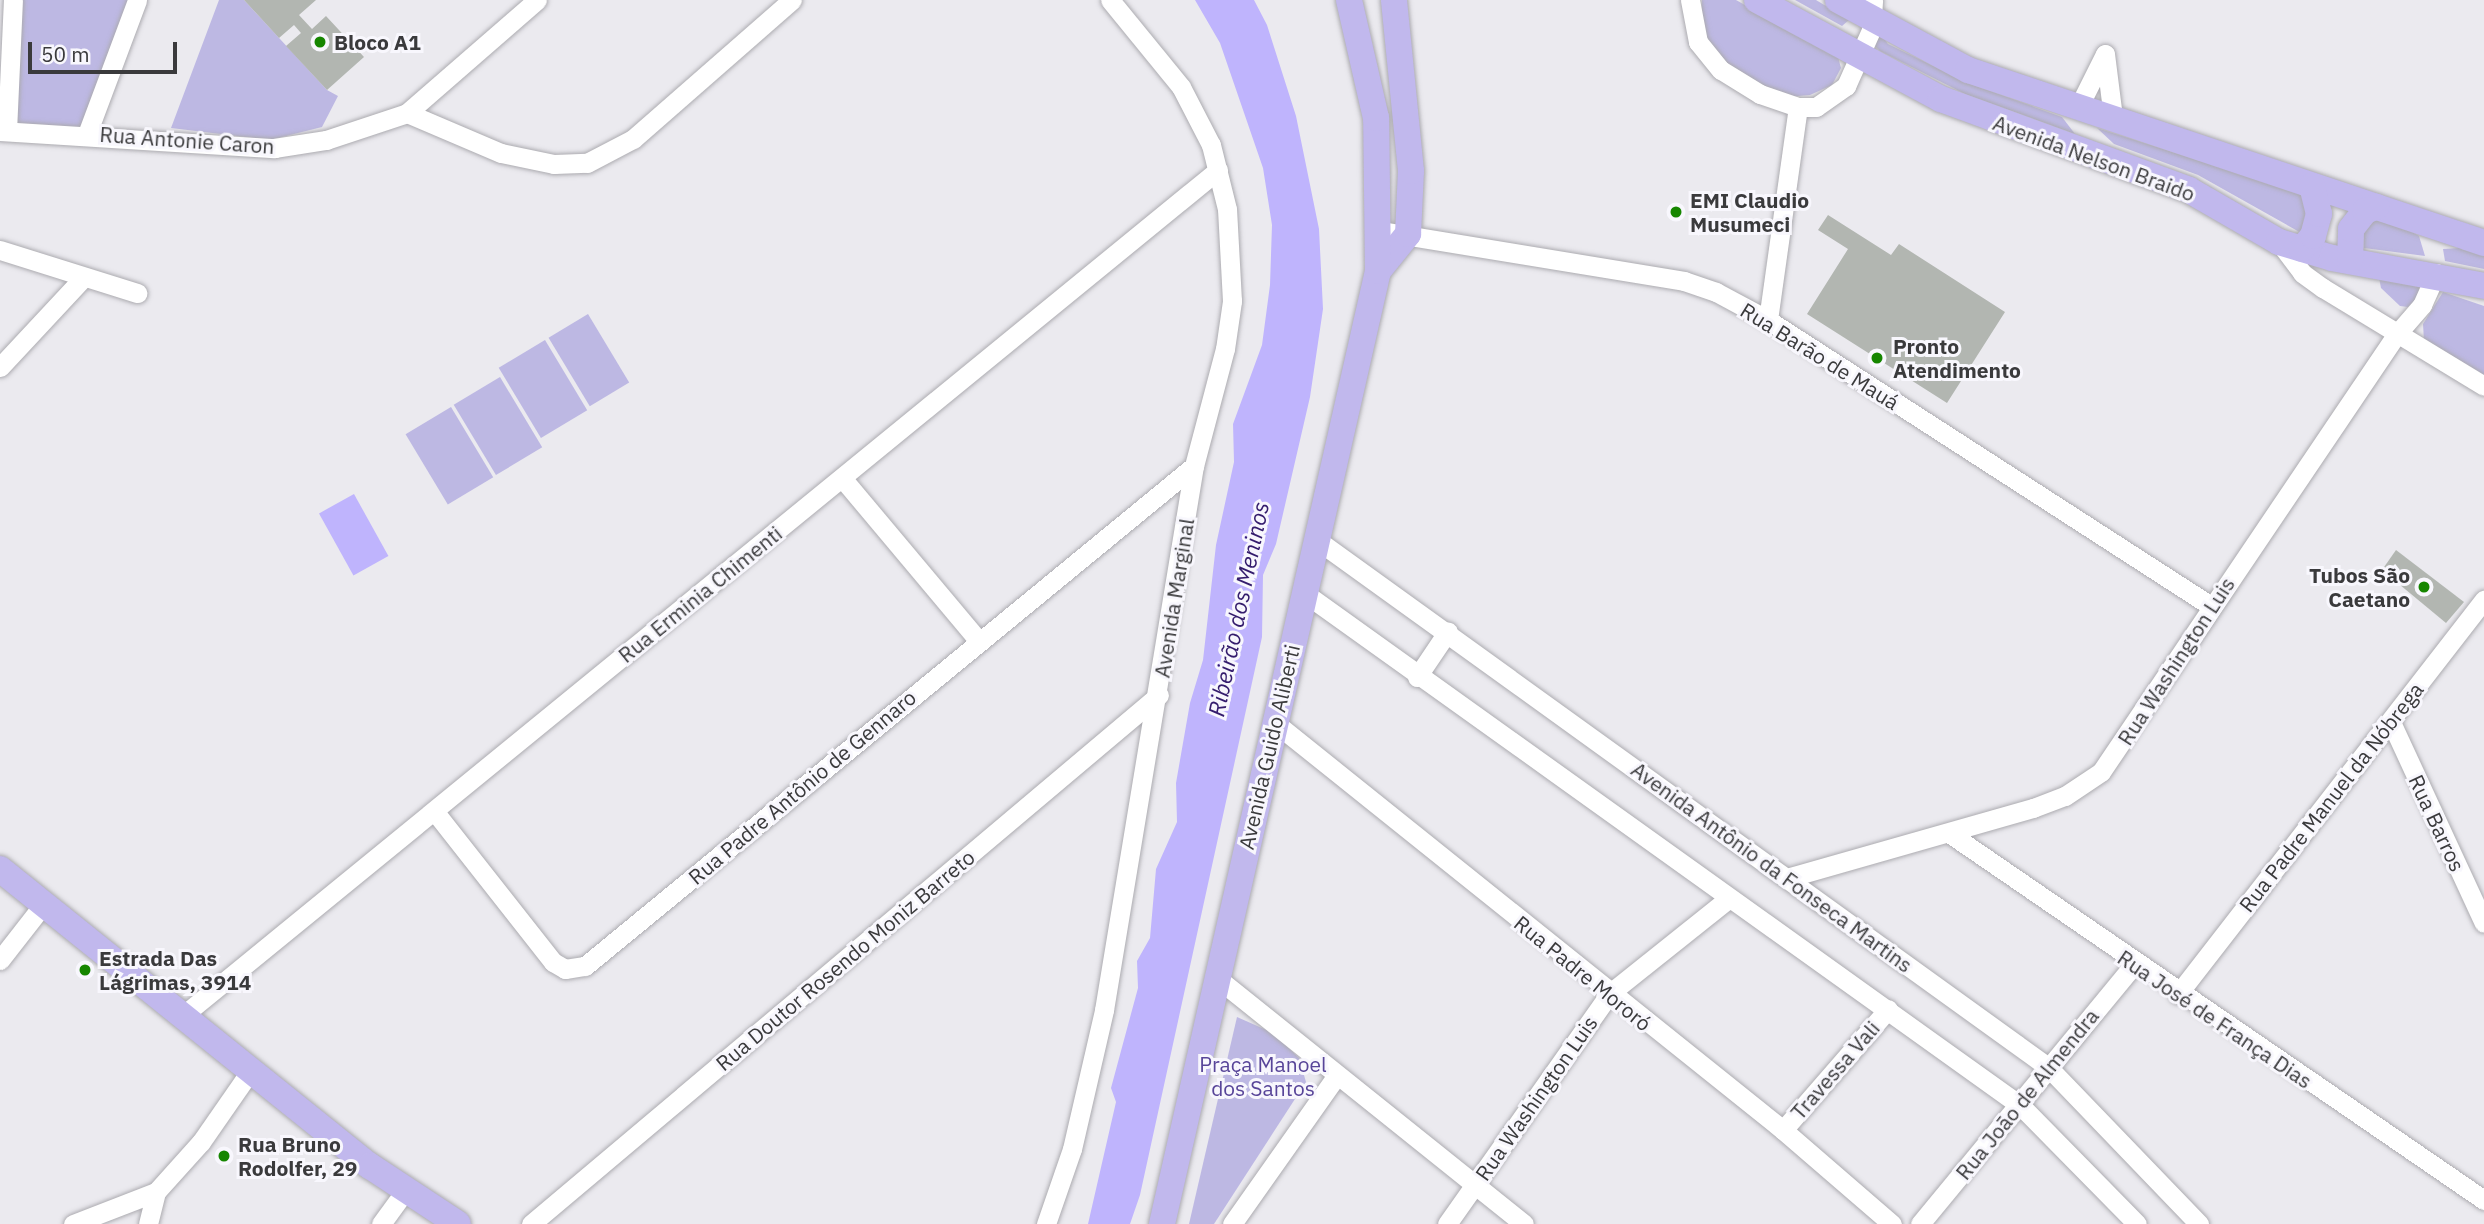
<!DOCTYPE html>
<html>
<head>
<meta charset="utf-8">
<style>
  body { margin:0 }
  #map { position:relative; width:2484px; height:1224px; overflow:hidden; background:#ebeaef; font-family:"IBM Plex Sans",sans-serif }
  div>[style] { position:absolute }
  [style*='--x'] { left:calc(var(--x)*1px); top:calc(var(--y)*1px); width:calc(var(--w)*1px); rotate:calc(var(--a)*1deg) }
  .green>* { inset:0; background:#bdb8e3; transform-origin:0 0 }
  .water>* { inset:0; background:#bfb4fd; transform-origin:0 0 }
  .building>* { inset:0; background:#b2b6b1 }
  .roads { filter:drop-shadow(0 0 2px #acabb0) drop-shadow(0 0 2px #acabb0) }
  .minor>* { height:19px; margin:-9.5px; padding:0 9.5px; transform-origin:9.5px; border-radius:9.5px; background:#fff }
  .major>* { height:26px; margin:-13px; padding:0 13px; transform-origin:13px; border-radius:13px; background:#c1b8ed }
  .dots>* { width:19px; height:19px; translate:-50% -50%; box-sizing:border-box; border:4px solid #f8f7fd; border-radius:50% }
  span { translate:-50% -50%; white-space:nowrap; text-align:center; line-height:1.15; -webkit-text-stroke:6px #f8f7fd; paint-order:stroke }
  .poi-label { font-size:21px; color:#3a3a3c; font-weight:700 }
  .left { translate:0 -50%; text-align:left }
  .right { translate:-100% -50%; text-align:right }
  .street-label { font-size:21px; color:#3a3a3c }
  .park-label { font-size:21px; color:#584599 }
  .water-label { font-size:23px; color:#341c6d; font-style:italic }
  .scale { position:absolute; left:28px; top:42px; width:149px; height:32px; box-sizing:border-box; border:4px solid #3a3a3c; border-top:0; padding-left:9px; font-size:21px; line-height:24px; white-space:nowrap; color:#3a3a3c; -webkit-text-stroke:5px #f8f7fd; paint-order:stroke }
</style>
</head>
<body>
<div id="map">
  <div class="green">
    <i style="clip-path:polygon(17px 0,131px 0,81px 131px,13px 128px)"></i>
    <i style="clip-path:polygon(219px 0,244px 0,327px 90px,338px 96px,322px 127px,270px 140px,171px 128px)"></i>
    <i style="clip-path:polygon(1702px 0,1736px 0,1838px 57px,1841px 68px,1832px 85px,1810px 95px,1786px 97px,1715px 61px,1701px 34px)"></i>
    <i style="clip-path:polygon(1795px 0,1816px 0,1849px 20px,1842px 26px)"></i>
    <i style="clip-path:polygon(1881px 35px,1888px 44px,1968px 83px,2062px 117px,2075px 134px,1965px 94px,1880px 51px,1874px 45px)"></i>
    <i style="clip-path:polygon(2097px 128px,2310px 196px,2303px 234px,2198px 175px,2114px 144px)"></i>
    <i style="clip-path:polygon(2390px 219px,2419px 236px,2425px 256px,2364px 248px,2364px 233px,2373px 220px)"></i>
    <i style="clip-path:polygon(2460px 248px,2484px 256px,2484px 269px,2445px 261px,2443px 249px)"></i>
    <i style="clip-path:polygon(2378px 272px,2426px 279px,2420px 295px,2408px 307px,2400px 306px,2381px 288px)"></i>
    <i style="clip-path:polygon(2443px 292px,2484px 306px,2484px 377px,2424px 341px,2423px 324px)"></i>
    <i style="left:588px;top:314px;width:80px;height:46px;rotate:59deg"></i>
    <i style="left:545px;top:340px;width:82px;height:54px;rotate:59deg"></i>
    <i style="left:500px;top:377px;width:82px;height:54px;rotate:59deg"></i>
    <i style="left:451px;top:407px;width:82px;height:53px;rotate:59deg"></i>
    <i style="clip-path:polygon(1237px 1017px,1273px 1033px,1299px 1058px,1306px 1082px,1214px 1224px,1189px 1224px)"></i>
  </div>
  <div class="water">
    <i style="clip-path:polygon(1195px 0,1254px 0,1267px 25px,1296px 116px,1319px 229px,1323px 309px,1310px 397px,1276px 544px,1263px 575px,1262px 637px,1140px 1195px,1130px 1224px,1088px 1224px,1116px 1102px,1111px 1088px,1138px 988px,1137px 961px,1150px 938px,1156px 869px,1177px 822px,1176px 783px,1190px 703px,1203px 660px,1216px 545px,1234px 462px,1233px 424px,1262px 345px,1270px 285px,1272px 225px,1263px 168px,1220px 43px)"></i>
    <i style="left:354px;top:494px;width:71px;height:40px;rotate:61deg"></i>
  </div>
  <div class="building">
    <i style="clip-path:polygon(244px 0,316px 0,299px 15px,312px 29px,326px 16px,364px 57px,327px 90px,286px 46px,301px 33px,294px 25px,279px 38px)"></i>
    <i style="clip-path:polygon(1828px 215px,1891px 255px,1899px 244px,2005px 312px,1947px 403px,1807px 314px,1848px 249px,1818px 230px)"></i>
    <i style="clip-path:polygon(2396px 550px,2464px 602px,2446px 623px,2382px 570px)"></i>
  </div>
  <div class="roads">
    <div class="minor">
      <i style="--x:1690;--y:0;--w:43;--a:79.2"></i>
      <i style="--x:1698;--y:42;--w:36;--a:51"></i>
      <i style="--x:1721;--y:70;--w:46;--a:31.6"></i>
      <i style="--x:1760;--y:94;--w:40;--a:18.9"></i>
      <i style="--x:1798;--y:107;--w:18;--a:0"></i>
      <i style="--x:1816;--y:107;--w:37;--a:-35"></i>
      <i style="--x:1846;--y:86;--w:61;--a:-65.9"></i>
      <i style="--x:1871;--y:30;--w:30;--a:-86"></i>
      <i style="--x:2105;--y:54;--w:64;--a:82.8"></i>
      <i style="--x:2078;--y:108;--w:60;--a:-63.4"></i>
      <i style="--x:407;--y:113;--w:102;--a:23.1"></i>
      <i style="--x:501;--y:153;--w:54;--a:11.7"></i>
      <i style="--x:554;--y:164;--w:33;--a:-2"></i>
      <i style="--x:587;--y:163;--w:52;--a:-27.6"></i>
      <i style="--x:633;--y:139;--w:211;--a:-41.2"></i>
      <i style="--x:0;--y:131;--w:275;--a:3.6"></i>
      <i style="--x:274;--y:148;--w:53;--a:-8.7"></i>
      <i style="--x:326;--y:140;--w:85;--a:-18.4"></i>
      <i style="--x:407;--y:113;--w:172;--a:-41"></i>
      <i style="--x:7;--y:131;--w:131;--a:-87.4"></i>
      <i style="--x:87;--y:134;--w:143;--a:-69.5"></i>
      <i style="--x:1380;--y:231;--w:308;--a:9.3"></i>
      <i style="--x:1684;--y:281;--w:34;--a:19"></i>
      <i style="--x:1716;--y:292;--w:59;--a:28.3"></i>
      <i style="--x:1768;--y:320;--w:527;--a:32.85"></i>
      <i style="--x:2279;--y:242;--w:39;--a:53"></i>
      <i style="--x:2302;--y:273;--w:26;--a:36"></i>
      <i style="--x:2323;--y:288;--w:188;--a:31.3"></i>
      <i style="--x:0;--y:250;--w:144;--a:17.4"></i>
      <i style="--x:1768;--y:320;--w:215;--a:-82"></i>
      <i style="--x:0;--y:367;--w:123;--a:-47"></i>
      <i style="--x:842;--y:478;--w:213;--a:50"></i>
      <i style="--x:1317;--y:540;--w:901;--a:35.79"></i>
      <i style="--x:2048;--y:1067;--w:218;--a:46.1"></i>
      <i style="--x:1303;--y:592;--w:883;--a:35.6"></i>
      <i style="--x:2021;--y:1106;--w:165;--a:45.5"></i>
      <i style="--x:1417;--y:677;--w:55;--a:-56"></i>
      <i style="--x:1274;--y:722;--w:652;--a:38.71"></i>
      <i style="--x:1783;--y:1130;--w:144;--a:40.8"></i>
      <i style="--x:2391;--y:722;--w:221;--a:65.2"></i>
      <i style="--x:435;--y:812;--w:191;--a:51.8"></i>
      <i style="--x:553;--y:962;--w:14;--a:30"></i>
      <i style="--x:565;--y:969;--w:20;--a:-9"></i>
      <i style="--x:585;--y:966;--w:788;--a:-39.39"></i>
      <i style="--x:1949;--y:833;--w:649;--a:34.45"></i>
      <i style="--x:1787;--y:878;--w:256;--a:-15.9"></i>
      <i style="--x:2033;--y:808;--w:34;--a:-21"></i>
      <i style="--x:2065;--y:796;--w:43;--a:-33.7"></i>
      <i style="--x:2101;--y:772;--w:527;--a:-55.98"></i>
      <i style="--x:2396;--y:335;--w:40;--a:-49"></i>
      <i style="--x:2422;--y:305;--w:35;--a:-66"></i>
      <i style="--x:0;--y:960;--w:68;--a:-52.1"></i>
      <i style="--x:1217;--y:978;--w:393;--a:38.7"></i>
      <i style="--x:2178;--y:994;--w:499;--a:-52.2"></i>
      <i style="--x:181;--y:1017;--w:1339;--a:-39.24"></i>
      <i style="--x:1783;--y:1130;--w:160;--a:-49"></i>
      <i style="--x:73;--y:1224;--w:89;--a:-21.1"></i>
      <i style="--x:156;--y:1192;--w:67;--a:-48"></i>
      <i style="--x:201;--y:1142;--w:88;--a:-55.2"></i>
      <i style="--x:148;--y:1224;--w:33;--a:-76"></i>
      <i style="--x:381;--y:1224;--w:39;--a:-54"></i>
      <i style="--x:531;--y:1224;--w:821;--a:-40.11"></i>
      <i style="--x:1046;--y:1224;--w:79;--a:-70.9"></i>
      <i style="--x:1072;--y:1149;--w:143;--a:-77"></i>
      <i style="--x:1104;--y:1010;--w:551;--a:-80.61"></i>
      <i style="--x:1194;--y:466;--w:121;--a:-75.2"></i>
      <i style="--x:1225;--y:349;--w:49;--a:-81.7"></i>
      <i style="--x:1232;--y:301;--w:92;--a:-93.1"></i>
      <i style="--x:1227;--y:209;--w:66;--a:-104"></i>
      <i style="--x:1211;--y:145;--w:65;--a:-117.3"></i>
      <i style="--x:1181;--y:87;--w:112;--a:-129.2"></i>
      <i style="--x:1232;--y:1224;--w:182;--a:-54.8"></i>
      <i style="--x:1447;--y:1224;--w:281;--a:-54.8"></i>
      <i style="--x:1609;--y:994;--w:152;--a:-38.6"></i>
      <i style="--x:1920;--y:1224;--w:337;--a:-50.5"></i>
    </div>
    <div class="major">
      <i style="--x:1757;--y:0;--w:209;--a:28.3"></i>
      <i style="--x:1941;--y:99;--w:264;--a:20.1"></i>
      <i style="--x:2189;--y:190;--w:104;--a:30"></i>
      <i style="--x:2279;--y:242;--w:55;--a:16.8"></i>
      <i style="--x:2332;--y:258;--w:155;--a:10.4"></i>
      <i style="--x:1838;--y:0;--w:148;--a:28.3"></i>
      <i style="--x:1968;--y:70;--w:544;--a:18.53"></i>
      <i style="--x:2302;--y:249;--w:17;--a:-50"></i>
      <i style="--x:2313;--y:236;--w:23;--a:-75"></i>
      <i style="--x:2319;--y:214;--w:29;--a:-104"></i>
      <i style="--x:2350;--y:261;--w:32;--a:-88"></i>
      <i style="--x:2351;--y:229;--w:23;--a:-52"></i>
      <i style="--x:2365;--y:211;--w:12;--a:-20"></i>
      <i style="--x:1378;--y:271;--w:48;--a:-51"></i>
      <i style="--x:1408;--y:234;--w:63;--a:-87.3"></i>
      <i style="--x:1411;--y:171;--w:172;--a:-95.7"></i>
      <i style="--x:0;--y:869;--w:474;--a:38.8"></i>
      <i style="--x:370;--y:1166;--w:105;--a:33.4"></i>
      <i style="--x:1162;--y:1224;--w:977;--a:-77.23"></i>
      <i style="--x:1378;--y:271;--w:153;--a:-90.7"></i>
      <i style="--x:1376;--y:118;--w:121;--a:-102.9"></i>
    </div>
  </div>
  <div class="dots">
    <i style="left:320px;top:42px;background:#168600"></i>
    <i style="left:1676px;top:212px;background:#168600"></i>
    <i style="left:1877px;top:358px;background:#168600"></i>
    <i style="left:2424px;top:587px;background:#168600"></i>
    <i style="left:85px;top:970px;background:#168600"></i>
    <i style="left:224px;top:1156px;background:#168600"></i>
  </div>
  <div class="poi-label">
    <span class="left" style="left:334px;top:42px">Bloco A1</span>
    <span class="left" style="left:1690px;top:212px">EMI Claudio<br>Musumeci</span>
    <span class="left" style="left:1893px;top:358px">Pronto<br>Atendimento</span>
    <span class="right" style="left:2410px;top:587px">Tubos São<br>Caetano</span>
    <span class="left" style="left:99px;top:970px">Estrada Das<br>Lágrimas, 3914</span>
    <span class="left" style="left:238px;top:1156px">Rua Bruno<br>Rodolfer, 29</span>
  </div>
  <div class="street-label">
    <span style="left:187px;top:140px;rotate:4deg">Rua Antonie Caron</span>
    <span style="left:2094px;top:158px;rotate:20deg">Avenida Nelson Braido</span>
    <span style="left:1820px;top:356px;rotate:32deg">Rua Barão de Mauá</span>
    <span style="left:700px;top:594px;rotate:-39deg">Rua Erminia Chimenti</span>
    <span style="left:1174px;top:598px;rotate:-81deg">Avenida Marginal</span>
    <span style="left:2176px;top:661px;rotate:-57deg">Rua Washington Luis</span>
    <span style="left:1269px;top:747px;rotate:-77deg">Avenida Guido Aliberti</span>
    <span style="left:802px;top:787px;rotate:-40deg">Rua Padre Antônio de Gennaro</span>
    <span style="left:2331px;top:797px;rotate:-52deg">Rua Padre Manuel da Nóbrega</span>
    <span style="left:2437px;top:823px;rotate:65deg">Rua Barros</span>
    <span style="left:1772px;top:867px;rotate:36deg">Avenida Antônio da Fonseca Martins</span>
    <span style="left:845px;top:960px;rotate:-40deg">Rua Doutor Rosendo Moniz Barreto</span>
    <span style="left:1583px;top:973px;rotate:39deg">Rua Padre Mororó</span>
    <span style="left:2215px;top:1019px;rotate:34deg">Rua José de França Dias</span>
    <span style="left:1835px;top:1070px;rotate:-49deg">Travessa Vali</span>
    <span style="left:2027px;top:1094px;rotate:-51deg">Rua João de Almendra</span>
    <span style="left:1536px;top:1098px;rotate:-55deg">Rua Washington Luis</span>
  </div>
  <div class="park-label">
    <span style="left:1263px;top:1076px">Praça Manoel<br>dos Santos</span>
  </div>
  <div class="water-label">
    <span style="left:1238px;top:609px;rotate:-78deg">Ribeirão dos Meninos</span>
  </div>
  <div class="scale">50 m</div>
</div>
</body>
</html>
